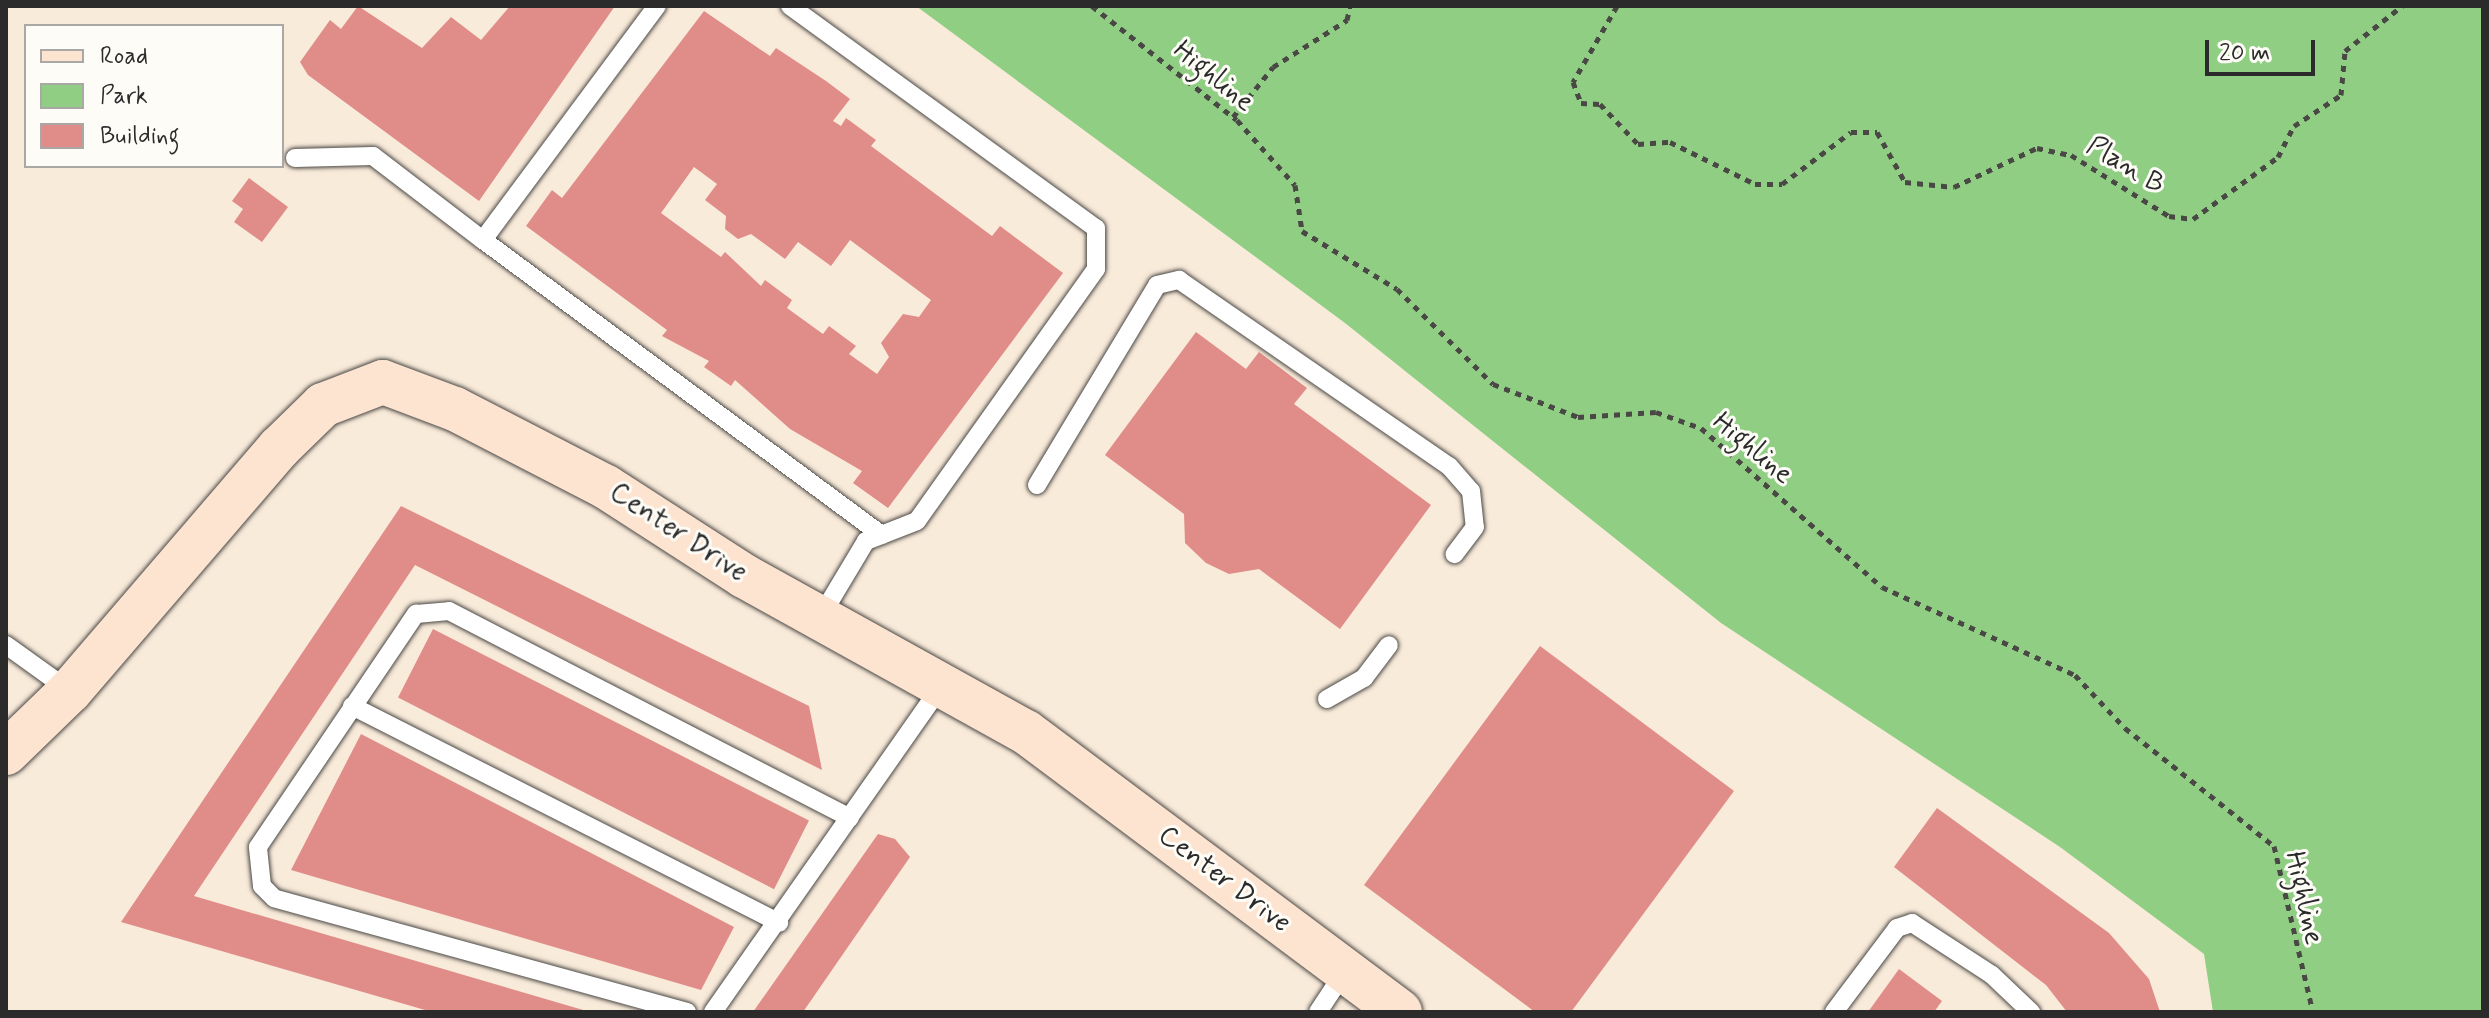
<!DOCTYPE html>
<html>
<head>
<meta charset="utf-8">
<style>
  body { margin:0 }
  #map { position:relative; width:2489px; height:1018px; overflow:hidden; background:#f9ebda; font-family:Mynerve,sans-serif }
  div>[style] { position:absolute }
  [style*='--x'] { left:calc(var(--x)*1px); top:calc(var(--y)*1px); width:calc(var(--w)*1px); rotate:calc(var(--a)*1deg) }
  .green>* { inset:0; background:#90ce84 }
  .building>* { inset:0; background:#e08c89; transform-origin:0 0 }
  .path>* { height:5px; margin-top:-2.5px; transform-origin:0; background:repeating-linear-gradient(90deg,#4a4845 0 6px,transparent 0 12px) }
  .roads { filter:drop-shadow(0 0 2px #4a4845) drop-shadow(0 0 2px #4a4845) }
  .lane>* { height:18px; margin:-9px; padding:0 9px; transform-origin:9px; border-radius:9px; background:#fff }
  .secondary>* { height:44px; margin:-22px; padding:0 22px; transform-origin:22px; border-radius:22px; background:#fde4d0 }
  span { translate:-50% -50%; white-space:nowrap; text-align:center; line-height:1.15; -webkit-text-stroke:6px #fdfcf7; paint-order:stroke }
  .street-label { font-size:28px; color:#2b2b2b }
  .frame { position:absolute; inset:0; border:8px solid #2b2b2b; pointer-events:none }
  .legend { position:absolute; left:24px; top:24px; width:260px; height:144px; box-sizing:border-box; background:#fdfcf7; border:2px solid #a9a8a5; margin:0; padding:10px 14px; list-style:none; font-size:24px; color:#2b2b2b }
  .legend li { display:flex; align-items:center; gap:16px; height:40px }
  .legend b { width:40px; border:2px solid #a9a8a5 }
  .scale { position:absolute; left:2205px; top:40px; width:110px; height:36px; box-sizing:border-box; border:4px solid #2b2b2b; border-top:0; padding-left:10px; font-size:24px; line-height:28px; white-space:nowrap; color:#2b2b2b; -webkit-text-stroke:6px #fdfcf7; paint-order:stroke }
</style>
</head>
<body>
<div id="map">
  <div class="green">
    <i style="clip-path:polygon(916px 6px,2483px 6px,2483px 1012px,2213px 1012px,2204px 954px,2060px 847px,1721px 623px,1345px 323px)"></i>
  </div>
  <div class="building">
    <i style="clip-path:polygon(358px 6px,422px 48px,451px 17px,481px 40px,510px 6px,615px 6px,479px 201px,308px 75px,300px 62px,330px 20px,341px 29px)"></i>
    <i style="clip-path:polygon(evenodd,704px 11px,770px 56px,776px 48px,826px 81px,850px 99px,833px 121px,841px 126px,846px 118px,876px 140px,871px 146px,992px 236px,1000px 226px,1063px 273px,888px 508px,853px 483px,862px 471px,790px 429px,735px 380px,731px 386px,704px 367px,709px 361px,662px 336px,667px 330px,526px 226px,552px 190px,562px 198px,704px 11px,694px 167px,717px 184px,705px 200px,726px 216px,725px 229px,738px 239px,751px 234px,785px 259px,798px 242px,831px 266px,850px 240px,931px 300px,919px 317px,903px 314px,881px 343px,889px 357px,877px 374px,849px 354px,856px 346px,829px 326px,823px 334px,787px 308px,792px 300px,765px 280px,761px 286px,725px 252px,721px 257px,661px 213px,694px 167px)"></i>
    <i style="clip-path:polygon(249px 178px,288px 207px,262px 242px,234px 222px,243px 209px,232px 201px)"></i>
    <i style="clip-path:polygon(1196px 332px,1246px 369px,1259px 352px,1307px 388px,1294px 404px,1431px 505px,1340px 629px,1259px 569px,1229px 574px,1206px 563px,1185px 543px,1184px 514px,1105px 455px)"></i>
    <i style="clip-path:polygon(401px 506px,809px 706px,822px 770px,415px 565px,194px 896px,590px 1012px,432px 1012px,121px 922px)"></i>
    <i style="left:433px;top:629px;width:422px;height:77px;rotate:27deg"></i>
    <i style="clip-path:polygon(1540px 646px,1734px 791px,1571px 1012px,1535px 1012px,1364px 885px)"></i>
    <i style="clip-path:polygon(361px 734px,734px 927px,701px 990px,291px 870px)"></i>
    <i style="clip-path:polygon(1937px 808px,2109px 933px,2149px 979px,2160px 1012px,2067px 1012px,2046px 985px,1894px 867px)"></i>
    <i style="clip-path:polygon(878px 834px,895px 839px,910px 857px,803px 1012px,753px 1012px)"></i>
    <i style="clip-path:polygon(1899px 969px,1942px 1001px,1934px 1012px,1868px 1012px)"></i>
  </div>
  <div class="path">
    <i style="--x:1092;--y:6;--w:184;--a:38.2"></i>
    <i style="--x:1237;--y:120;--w:87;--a:48.3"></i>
    <i style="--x:1295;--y:185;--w:47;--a:81.3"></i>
    <i style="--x:1302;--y:231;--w:111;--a:31.4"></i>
    <i style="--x:1397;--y:289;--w:135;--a:44.7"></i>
    <i style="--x:1493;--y:384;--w:91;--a:21.2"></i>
    <i style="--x:1578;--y:417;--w:78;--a:-3.7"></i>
    <i style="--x:1656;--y:412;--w:48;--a:19.6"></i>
    <i style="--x:1701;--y:428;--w:241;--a:41.3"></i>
    <i style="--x:1882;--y:587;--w:212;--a:24.5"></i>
    <i style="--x:2075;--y:675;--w:73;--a:46.7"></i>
    <i style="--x:2125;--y:728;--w:190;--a:38.4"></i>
    <i style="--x:2274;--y:846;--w:171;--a:76.8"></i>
    <i style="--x:1617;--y:6;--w:88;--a:120.1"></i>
    <i style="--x:1573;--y:82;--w:22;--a:69"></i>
    <i style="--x:1581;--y:103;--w:19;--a:3"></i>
    <i style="--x:1600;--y:104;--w:55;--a:46.5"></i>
    <i style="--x:1638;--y:144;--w:32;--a:-4"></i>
    <i style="--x:1670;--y:142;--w:95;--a:26.3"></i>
    <i style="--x:1755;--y:184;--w:27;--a:0"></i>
    <i style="--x:1782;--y:184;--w:86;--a:-37"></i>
    <i style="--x:1851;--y:132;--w:26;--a:0"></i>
    <i style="--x:1877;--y:132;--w:57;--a:60.8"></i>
    <i style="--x:1905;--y:182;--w:49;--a:5.8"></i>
    <i style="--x:1954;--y:187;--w:92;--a:-25.2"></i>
    <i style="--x:2037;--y:148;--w:35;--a:12"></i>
    <i style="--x:2071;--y:155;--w:115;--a:31.9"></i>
    <i style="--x:2169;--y:216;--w:24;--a:7"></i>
    <i style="--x:2193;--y:219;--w:105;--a:-36.1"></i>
    <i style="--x:2278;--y:157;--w:35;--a:-63"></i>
    <i style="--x:2294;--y:126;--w:56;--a:-33.4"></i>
    <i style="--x:2341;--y:95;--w:44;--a:-84.8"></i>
    <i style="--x:2345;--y:51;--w:73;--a:-38.3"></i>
    <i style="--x:1233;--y:117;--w:64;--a:-51.3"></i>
    <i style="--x:1273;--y:67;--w:88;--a:-32.4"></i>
    <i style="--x:1347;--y:20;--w:14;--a:-78"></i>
  </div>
  <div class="roads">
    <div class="lane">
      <i style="--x:790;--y:6;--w:378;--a:36"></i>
      <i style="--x:1096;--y:228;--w:41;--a:90"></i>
      <i style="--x:1096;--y:269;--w:309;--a:125.4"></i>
      <i style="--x:917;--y:521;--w:55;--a:158.6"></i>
      <i style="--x:866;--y:541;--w:90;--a:120.9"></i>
      <i style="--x:295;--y:158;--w:78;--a:-1.5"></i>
      <i style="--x:373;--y:156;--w:138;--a:37.4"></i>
      <i style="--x:483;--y:240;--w:292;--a:-53.4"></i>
      <i style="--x:483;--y:240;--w:496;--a:36.5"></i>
      <i style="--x:1037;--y:485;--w:233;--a:-59"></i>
      <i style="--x:1157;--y:285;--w:23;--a:-13"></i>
      <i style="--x:1179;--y:280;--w:328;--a:34.6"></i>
      <i style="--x:1449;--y:466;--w:33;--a:49"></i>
      <i style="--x:1471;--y:491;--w:36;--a:84"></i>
      <i style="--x:1475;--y:527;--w:34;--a:127"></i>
      <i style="--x:6;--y:645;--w:79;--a:35.7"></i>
      <i style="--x:1327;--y:699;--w:43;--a:-29.6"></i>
      <i style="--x:1364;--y:678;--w:41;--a:-52.9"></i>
      <i style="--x:352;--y:706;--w:479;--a:26.9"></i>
      <i style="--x:687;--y:1012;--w:428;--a:-164.6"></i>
      <i style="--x:274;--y:898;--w:17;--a:-135"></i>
      <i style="--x:262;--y:886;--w:39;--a:-96"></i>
      <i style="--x:258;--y:847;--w:282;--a:-55.9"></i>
      <i style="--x:416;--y:614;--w:33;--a:-5"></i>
      <i style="--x:449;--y:611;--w:451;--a:27.3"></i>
      <i style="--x:713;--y:1012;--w:398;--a:-55"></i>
      <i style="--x:1318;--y:1012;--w:49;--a:-56.6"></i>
      <i style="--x:1834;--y:1012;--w:105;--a:-53.1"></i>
      <i style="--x:1897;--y:928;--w:16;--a:-18"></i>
      <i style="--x:1912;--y:923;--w:95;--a:33"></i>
      <i style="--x:1992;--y:975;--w:54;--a:43.5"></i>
    </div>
    <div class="secondary">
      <i style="--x:6;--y:753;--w:89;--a:-44.1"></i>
      <i style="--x:70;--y:691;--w:321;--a:-49.3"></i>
      <i style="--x:279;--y:448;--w:62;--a:-44.3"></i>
      <i style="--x:323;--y:405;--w:64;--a:-21"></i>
      <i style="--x:383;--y:382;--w:77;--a:20.6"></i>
      <i style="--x:455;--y:409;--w:170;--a:27.3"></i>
      <i style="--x:606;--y:487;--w:164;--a:32.8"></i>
      <i style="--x:744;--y:576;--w:322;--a:29"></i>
      <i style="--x:1026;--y:732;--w:467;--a:36.8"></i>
    </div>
  </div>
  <div class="street-label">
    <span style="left:1213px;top:77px;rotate:39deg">Highline</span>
    <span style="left:2125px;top:166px;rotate:31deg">Plan B</span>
    <span style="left:1752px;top:449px;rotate:40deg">Highline</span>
    <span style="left:678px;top:533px;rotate:33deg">Center Drive</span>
    <span style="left:1224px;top:880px;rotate:37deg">Center Drive</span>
    <span style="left:2303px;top:898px;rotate:77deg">Highline</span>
  </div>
  <div class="frame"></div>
  <ul class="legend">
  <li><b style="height:10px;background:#fde4d0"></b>Road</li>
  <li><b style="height:22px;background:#90ce84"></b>Park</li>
  <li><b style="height:22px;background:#e08c89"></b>Building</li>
  </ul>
  <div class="scale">20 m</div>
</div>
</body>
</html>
